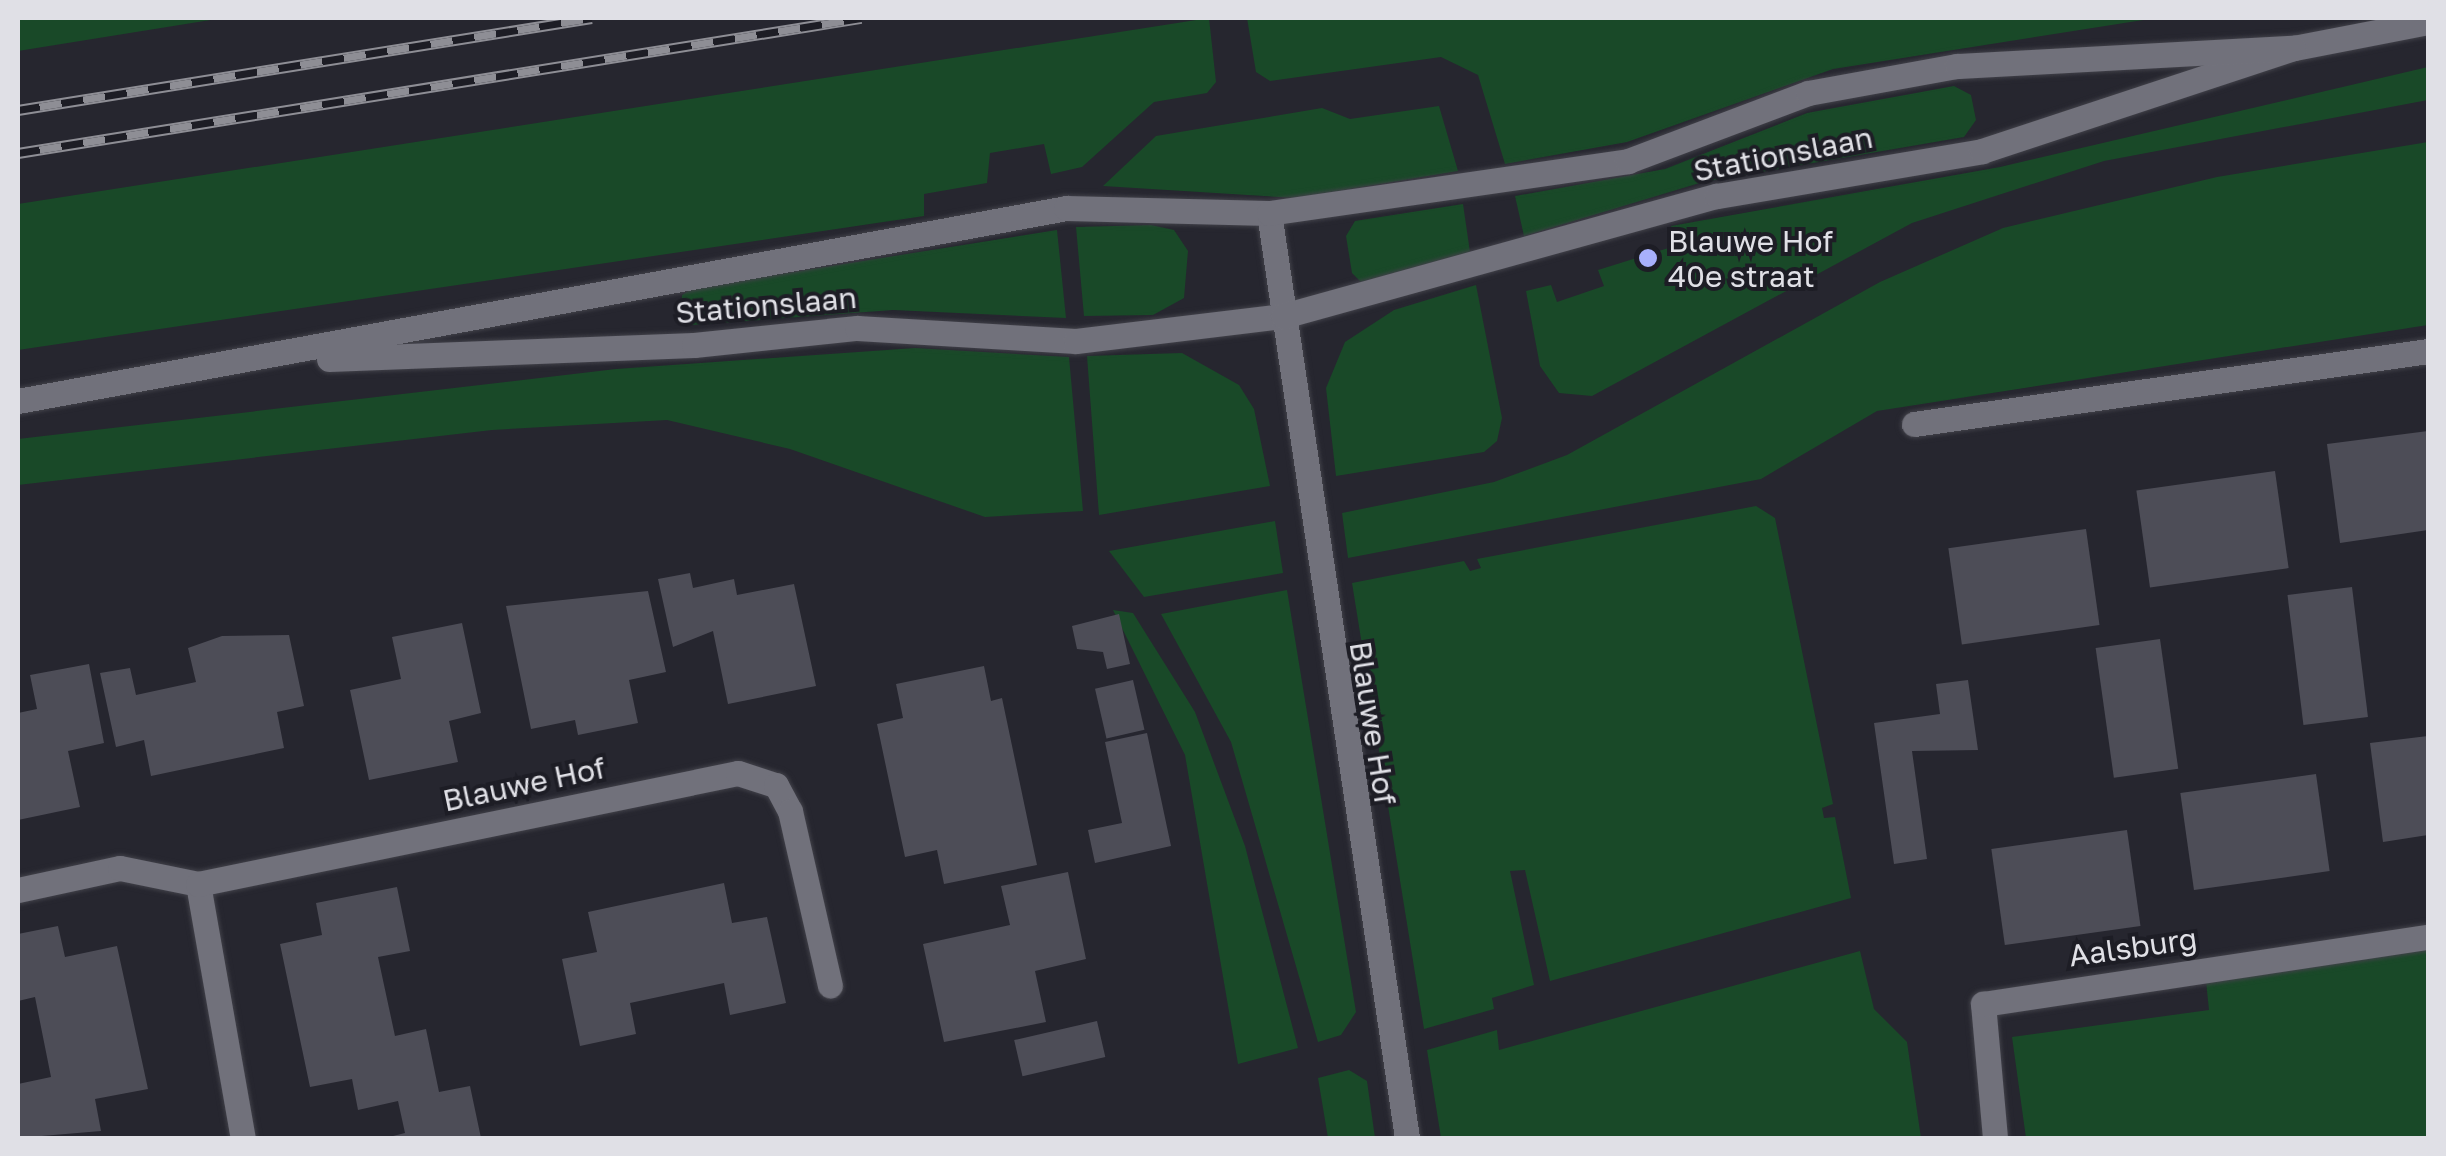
<!DOCTYPE html>
<html>
<head>
<meta charset="utf-8">
<style>
  body { margin:0 }
  #map { position:relative; width:2446px; height:1156px; overflow:hidden; background:#26262f; font-family:"Golos Text",sans-serif }
  div>[style] { position:absolute }
  [style*='--x'] { left:calc(var(--x)*1px); top:calc(var(--y)*1px); width:calc(var(--w)*1px); rotate:calc(var(--a)*1deg) }
  .green>* { inset:0; background:#194928 }
  .building>* { inset:0; background:#4d4d57; transform-origin:0 0 }
  .roads { filter:drop-shadow(0 0 2px #414149) drop-shadow(0 0 2px #414149) }
  .minor>* { height:25px; margin:-12.5px; padding:0 12.5px; transform-origin:12.5px; border-radius:12.5px; background:#71717b }
  .rail>* { height:11px; margin-top:-5.5px; transform-origin:0; background:repeating-linear-gradient(90deg,#1d1d25 0 22px,#8e8e95 0 44px); box-sizing:border-box; border-block:2px solid #8e8e95 }
  .dots>* { width:28px; height:28px; translate:-50% -50%; box-sizing:border-box; border:5px solid #1d1d25; border-radius:50% }
  span { translate:-50% -50%; white-space:nowrap; text-align:center; line-height:1.15; -webkit-text-stroke:8px #1d1d25; paint-order:stroke }
  .street-label { font-size:30px; color:#e0e0e6 }
  .poi-label { font-size:30px; color:#e0e0e6 }
  .left { translate:0 -50%; text-align:left }
  .frame { position:absolute; inset:0; border:20px solid #e0e0e6; pointer-events:none }
</style>
</head>
<body>
<div id="map">
  <div class="green">
    <i style="clip-path:polygon(18px 18px,223px 18px,18px 51px)"></i>
    <i style="clip-path:polygon(1209px 18px,1216px 82px,1207px 93px,1154px 102px,1082px 167px,1051px 174px,1044px 144px,990px 153px,987px 183px,924px 194px,924px 216px,18px 350px,18px 204px)"></i>
    <i style="clip-path:polygon(1247px 18px,2156px 18px,1833px 69px,1627px 142px,1505px 164px,1478px 75px,1441px 57px,1270px 81px,1256px 72px)"></i>
    <i style="clip-path:polygon(2428px 67px,2428px 100px,2104px 161px,1912px 223px,1592px 396px,1559px 393px,1540px 366px,1526px 291px,1551px 285px,1557px 302px,1604px 286px,1598px 270px,1678px 245px,1671px 226px,2000px 167px)"></i>
    <i style="clip-path:polygon(1954px 86px,1971px 95px,1976px 120px,1964px 137px,1703px 182px,1524px 236px,1515px 196px,1665px 169px,1807px 113px)"></i>
    <i style="clip-path:polygon(1439px 106px,1458px 171px,1296px 198px,1103px 186px,1156px 136px,1322px 108px,1350px 119px)"></i>
    <i style="clip-path:polygon(2428px 142px,2428px 325px,1877px 411px,1761px 479px,1348px 558px,1342px 513px,1494px 482px,1567px 455px,1880px 282px,2003px 228px,2217px 177px)"></i>
    <i style="clip-path:polygon(1463px 204px,1470px 252px,1361px 282px,1352px 273px,1346px 236px,1355px 221px)"></i>
    <i style="clip-path:polygon(1151px 225px,1174px 230px,1188px 251px,1184px 298px,1153px 315px,1084px 316px,1076px 227px)"></i>
    <i style="clip-path:polygon(1057px 230px,1066px 318px,893px 310px,692px 325px,681px 317px,682px 295px,693px 288px)"></i>
    <i style="clip-path:polygon(1476px 285px,1502px 418px,1497px 441px,1484px 452px,1336px 476px,1326px 388px,1345px 342px,1394px 310px)"></i>
    <i style="clip-path:polygon(915px 348px,1069px 357px,1083px 511px,985px 517px,790px 449px,667px 420px,492px 430px,18px 485px,18px 439px,616px 369px)"></i>
    <i style="clip-path:polygon(1182px 353px,1239px 385px,1254px 409px,1270px 486px,1099px 515px,1087px 356px)"></i>
    <i style="clip-path:polygon(1756px 506px,1775px 518px,1833px 804px,1822px 808px,1824px 818px,1835px 817px,1851px 898px,1550px 981px,1525px 870px,1510px 871px,1534px 985px,1492px 998px,1494px 1009px,1424px 1029px,1352px 583px,1464px 561px,1470px 571px,1481px 568px,1477px 559px)"></i>
    <i style="clip-path:polygon(1275px 521px,1283px 573px,1144px 597px,1109px 551px)"></i>
    <i style="clip-path:polygon(1287px 590px,1356px 1012px,1341px 1035px,1318px 1042px,1231px 742px,1161px 614px)"></i>
    <i style="clip-path:polygon(1113px 610px,1133px 613px,1195px 712px,1245px 846px,1298px 1048px,1238px 1064px,1185px 755px)"></i>
    <i style="clip-path:polygon(2428px 949px,2428px 1138px,2026px 1138px,2012px 1037px,2209px 1010px,2206px 981px)"></i>
    <i style="clip-path:polygon(1860px 951px,1874px 1009px,1907px 1042px,1921px 1138px,1441px 1138px,1427px 1050px,1497px 1030px,1499px 1050px)"></i>
    <i style="clip-path:polygon(1349px 1070px,1367px 1081px,1375px 1138px,1328px 1138px,1318px 1078px)"></i>
  </div>
  <div class="building">
    <i style="clip-path:polygon(2428px 431px,2428px 530px,2340px 543px,2327px 444px)"></i>
    <i style="left:2275px;top:471px;width:98px;height:140px;rotate:82deg"></i>
    <i style="left:2086px;top:529px;width:97px;height:139px;rotate:82deg"></i>
    <i style="clip-path:polygon(690px 573px,693px 588px,734px 579px,737px 595px,794px 584px,816px 686px,728px 704px,713px 631px,673px 647px,658px 579px)"></i>
    <i style="left:2352px;top:587px;width:131px;height:65px;rotate:83deg"></i>
    <i style="clip-path:polygon(648px 591px,666px 672px,629px 680px,638px 723px,578px 735px,575px 720px,531px 729px,506px 606px)"></i>
    <i style="clip-path:polygon(1119px 614px,1130px 664px,1107px 669px,1103px 652px,1077px 649px,1072px 626px)"></i>
    <i style="clip-path:polygon(462px 623px,481px 713px,449px 721px,458px 762px,369px 780px,350px 690px,401px 679px,392px 637px)"></i>
    <i style="clip-path:polygon(289px 635px,304px 706px,277px 712px,284px 748px,151px 776px,144px 740px,116px 747px,100px 673px,130px 668px,136px 695px,196px 682px,188px 648px,222px 636px)"></i>
    <i style="left:2160px;top:639px;width:131px;height:65px;rotate:82deg"></i>
    <i style="clip-path:polygon(89px 664px,104px 743px,68px 751px,80px 807px,18px 820px,18px 713px,37px 709px,30px 675px)"></i>
    <i style="clip-path:polygon(984px 666px,991px 701px,1002px 698px,1037px 865px,944px 884px,937px 850px,905px 857px,877px 724px,903px 718px,896px 684px)"></i>
    <i style="left:1133px;top:680px;width:51px;height:39px;rotate:77deg"></i>
    <i style="clip-path:polygon(1968px 680px,1978px 750px,1912px 751px,1927px 859px,1894px 864px,1874px 723px,1940px 714px,1936px 684px)"></i>
    <i style="clip-path:polygon(1147px 733px,1171px 846px,1095px 863px,1088px 830px,1122px 823px,1105px 742px)"></i>
    <i style="clip-path:polygon(2428px 736px,2428px 835px,2383px 842px,2370px 743px)"></i>
    <i style="left:2316px;top:774px;width:98px;height:137px;rotate:82deg"></i>
    <i style="left:2127px;top:830px;width:97px;height:137px;rotate:82deg"></i>
    <i style="clip-path:polygon(1068px 872px,1086px 959px,1035px 971px,1046px 1022px,944px 1042px,923px 944px,1010px 925px,1001px 886px)"></i>
    <i style="clip-path:polygon(724px 883px,732px 923px,767px 917px,786px 1003px,730px 1015px,724px 983px,630px 1003px,636px 1034px,580px 1046px,562px 959px,597px 952px,588px 912px)"></i>
    <i style="clip-path:polygon(397px 887px,410px 951px,378px 957px,395px 1036px,426px 1029px,439px 1092px,470px 1086px,481px 1138px,385px 1138px,405px 1133px,398px 1101px,358px 1110px,352px 1079px,310px 1087px,280px 944px,322px 935px,316px 903px)"></i>
    <i style="clip-path:polygon(58px 926px,65px 957px,117px 946px,148px 1089px,95px 1099px,101px 1131px,18px 1138px,18px 1084px,51px 1077px,35px 997px,18px 1001px,18px 934px)"></i>
    <i style="left:1097px;top:1021px;width:37px;height:85px;rotate:77deg"></i>
  </div>
  <div class="roads">
    <div class="minor">
      <i style="--x:1269;--y:213;--w:935;--a:81.51"></i>
      <i style="--x:329;--y:359;--w:365;--a:-2.2"></i>
      <i style="--x:694;--y:345;--w:164;--a:-6"></i>
      <i style="--x:857;--y:328;--w:219;--a:3.4"></i>
      <i style="--x:1076;--y:341;--w:209;--a:-6.9"></i>
      <i style="--x:1283;--y:316;--w:450;--a:-15.5"></i>
      <i style="--x:1717;--y:196;--w:269;--a:-9.6"></i>
      <i style="--x:1982;--y:151;--w:329;--a:-18.3"></i>
      <i style="--x:2294;--y:48;--w:136;--a:-11"></i>
      <i style="--x:18;--y:401;--w:1066;--a:-10.43"></i>
      <i style="--x:1066;--y:208;--w:203;--a:1.4"></i>
      <i style="--x:1269;--y:213;--w:363;--a:-8.2"></i>
      <i style="--x:1628;--y:161;--w:192;--a:-20.7"></i>
      <i style="--x:1808;--y:93;--w:151;--a:-10.3"></i>
      <i style="--x:1957;--y:66;--w:337;--a:-3.1"></i>
      <i style="--x:1914;--y:424;--w:519;--a:-8.08"></i>
      <i style="--x:198;--y:884;--w:258;--a:80"></i>
      <i style="--x:18;--y:890;--w:104;--a:-12.2"></i>
      <i style="--x:120;--y:868;--w:80;--a:11.6"></i>
      <i style="--x:198;--y:884;--w:551;--a:-11.62"></i>
      <i style="--x:738;--y:773;--w:40;--a:18"></i>
      <i style="--x:776;--y:785;--w:30;--a:62"></i>
      <i style="--x:790;--y:811;--w:179;--a:77.1"></i>
      <i style="--x:1995;--y:1138;--w:135;--a:-95.1"></i>
      <i style="--x:1983;--y:1004;--w:450;--a:-8.6"></i>
    </div>
  </div>
  <div class="rail">
    <i style="--x:18;--y:110;--w:581;--a:-9.11"></i>
    <i style="--x:18;--y:153;--w:854;--a:-9.1"></i>
  </div>
  <div class="dots">
    <i style="left:1648px;top:258px;background:#a8b0fc"></i>
  </div>
  <div class="street-label">
    <span style="left:1783px;top:154px;rotate:-11deg">Stationslaan</span>
    <span style="left:766px;top:305px;rotate:-5deg">Stationslaan</span>
    <span style="left:1373px;top:723px;rotate:81deg">Blauwe Hof</span>
    <span style="left:524px;top:784px;rotate:-12deg">Blauwe Hof</span>
    <span style="left:2133px;top:947px;rotate:-8deg">Aalsburg</span>
  </div>
  <div class="poi-label">
    <span class="left" style="left:1668px;top:258px">Blauwe Hof<br>40e straat</span>
  </div>
  <div class="frame"></div>
</div>
</body>
</html>
